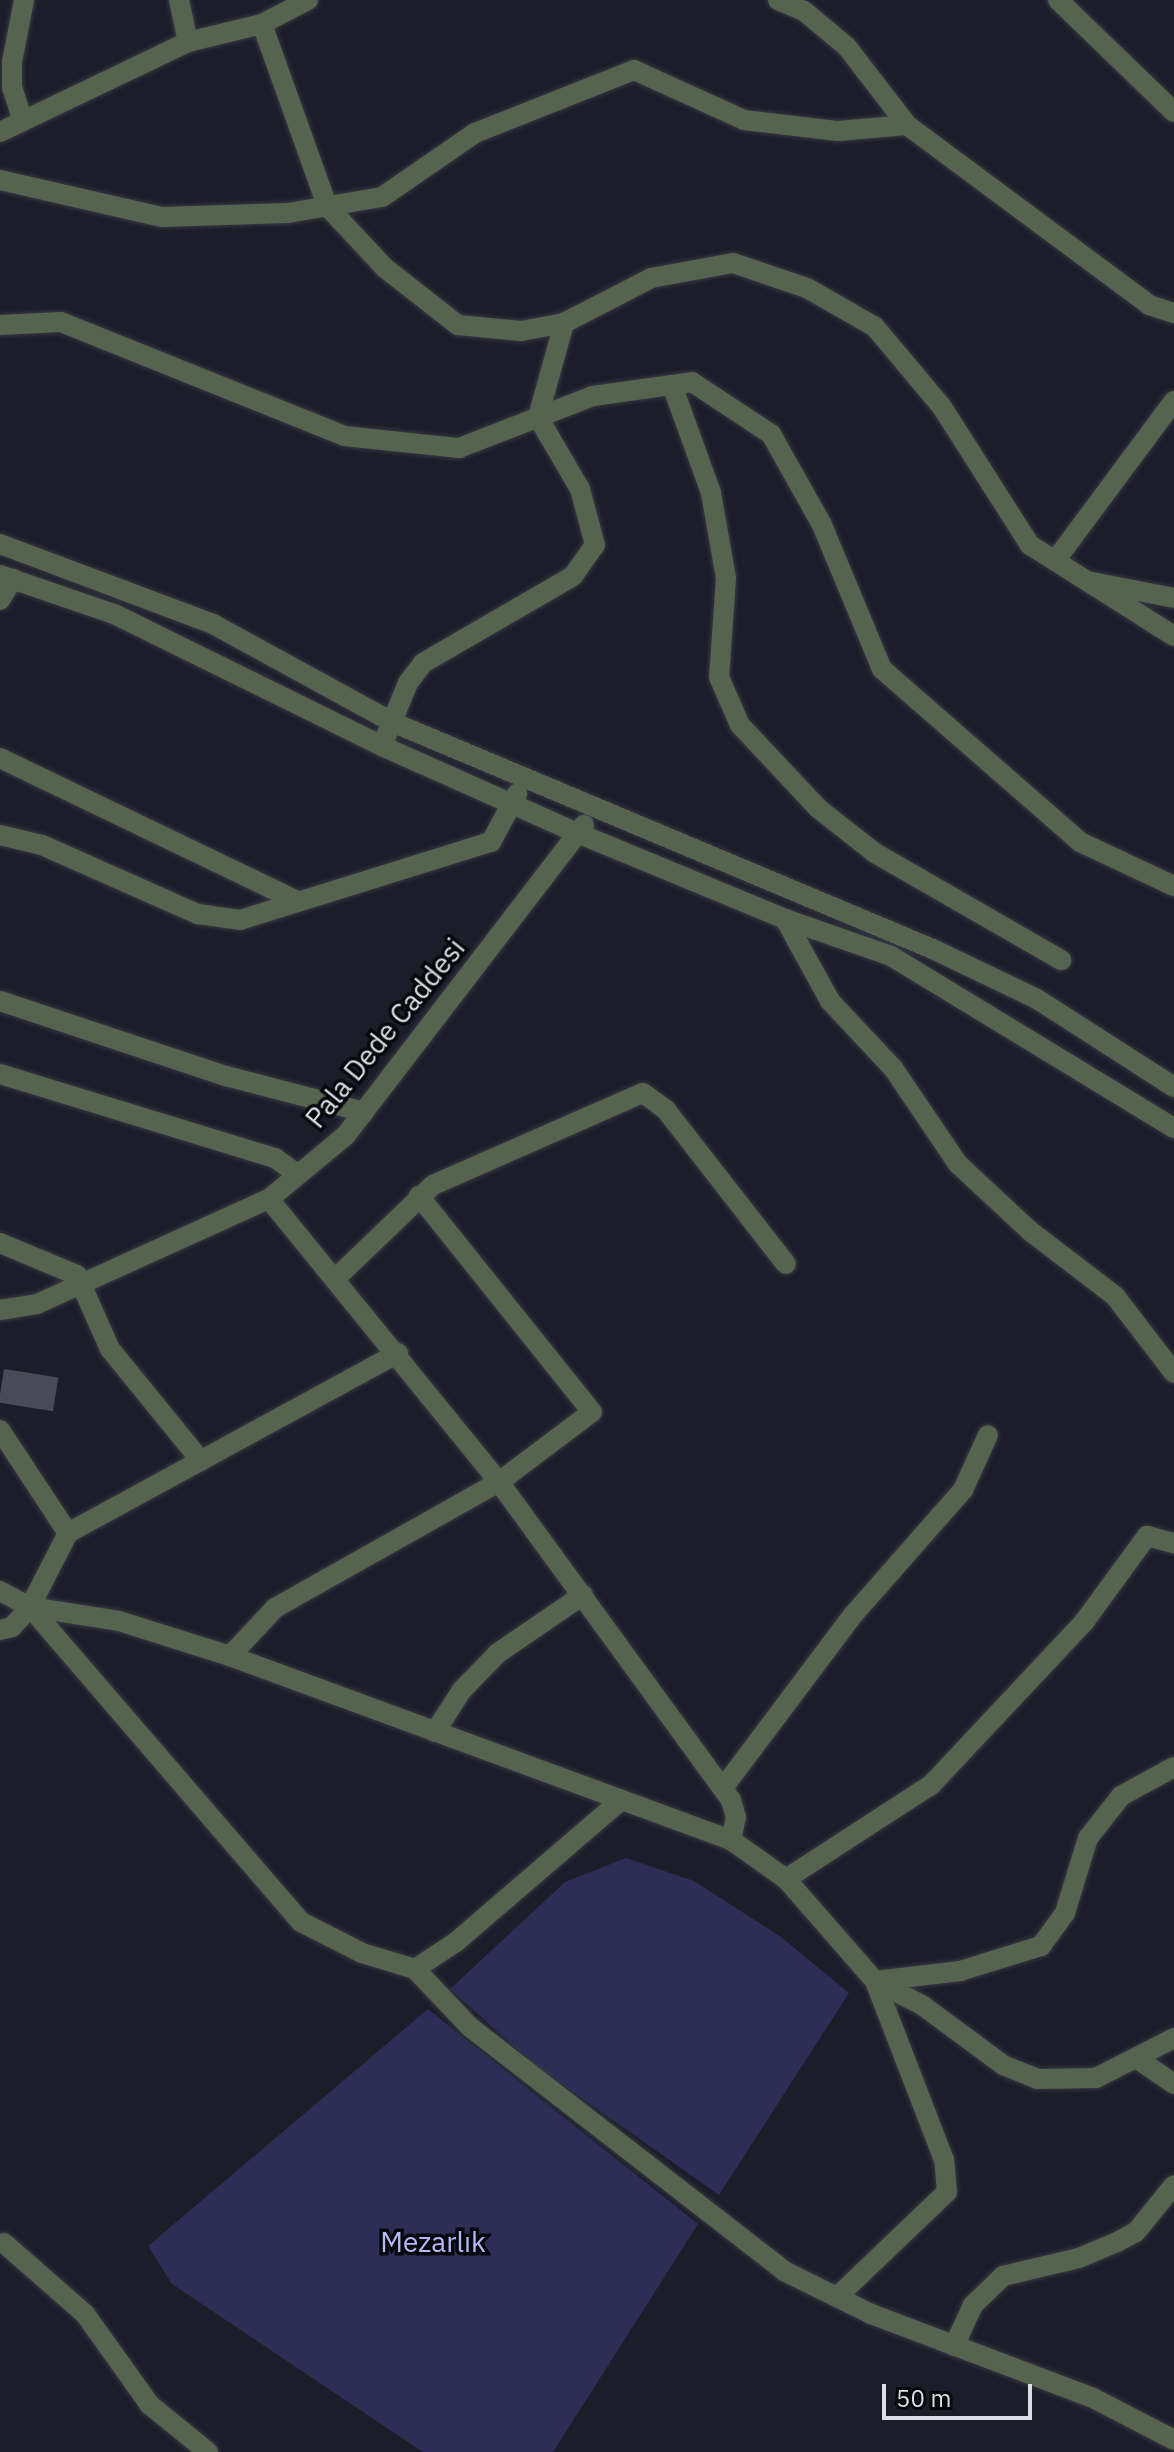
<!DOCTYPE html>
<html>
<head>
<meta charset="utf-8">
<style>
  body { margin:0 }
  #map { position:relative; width:1174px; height:2452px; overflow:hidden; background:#1c1d29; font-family:"IBM Plex Sans",sans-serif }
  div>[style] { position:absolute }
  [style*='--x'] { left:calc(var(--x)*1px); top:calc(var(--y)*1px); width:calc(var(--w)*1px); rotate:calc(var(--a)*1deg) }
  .green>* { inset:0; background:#2d2d56 }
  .building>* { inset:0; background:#494a59; transform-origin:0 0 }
  .roads { filter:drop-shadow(0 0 2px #373843) drop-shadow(0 0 2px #373843) }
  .minor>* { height:20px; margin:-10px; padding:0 10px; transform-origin:10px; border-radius:10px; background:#56644f }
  span { translate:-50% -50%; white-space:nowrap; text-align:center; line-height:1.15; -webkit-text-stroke:7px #07080d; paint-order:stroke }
  .street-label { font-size:28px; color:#dcdde6 }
  .park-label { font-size:28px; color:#b5b9f9 }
  .scale { position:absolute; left:882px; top:2384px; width:150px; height:36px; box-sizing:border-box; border:4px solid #dcdde6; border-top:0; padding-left:10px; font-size:24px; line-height:28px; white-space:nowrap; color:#dcdde6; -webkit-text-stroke:6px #07080d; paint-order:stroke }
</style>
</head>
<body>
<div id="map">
  <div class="green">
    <i style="clip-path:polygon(626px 1858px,694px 1881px,781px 1937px,849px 1993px,719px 2195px,536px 2066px,450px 1989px,565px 1882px)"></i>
    <i style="clip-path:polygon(428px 2009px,698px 2224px,553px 2452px,423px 2452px,172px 2284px,148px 2246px)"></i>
  </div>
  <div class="building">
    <i style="left:4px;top:1369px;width:55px;height:34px;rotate:9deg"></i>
  </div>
  <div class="roads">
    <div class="minor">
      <i style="--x:179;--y:0;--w:43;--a:77.9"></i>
      <i style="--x:778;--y:0;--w:28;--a:23"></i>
      <i style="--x:804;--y:11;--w:56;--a:39.9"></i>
      <i style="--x:847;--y:47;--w:98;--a:52.4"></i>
      <i style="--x:1058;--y:0;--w:161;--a:44"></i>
      <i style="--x:262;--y:24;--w:193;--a:70.3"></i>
      <i style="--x:327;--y:206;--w:85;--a:46.9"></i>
      <i style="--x:385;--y:268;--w:93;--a:38"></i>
      <i style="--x:458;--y:325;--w:63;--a:5.4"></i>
      <i style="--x:521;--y:331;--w:44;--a:-10.5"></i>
      <i style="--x:23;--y:121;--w:35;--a:-108"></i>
      <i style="--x:12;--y:88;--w:26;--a:-90"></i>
      <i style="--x:12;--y:62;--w:63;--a:-79"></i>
      <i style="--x:0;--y:132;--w:208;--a:-25.6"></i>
      <i style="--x:188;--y:42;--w:76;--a:-13.7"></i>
      <i style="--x:262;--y:24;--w:52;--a:-27.6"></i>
      <i style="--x:0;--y:180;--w:166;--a:12.9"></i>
      <i style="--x:162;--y:217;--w:126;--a:-1.8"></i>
      <i style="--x:288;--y:213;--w:95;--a:-9.7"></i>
      <i style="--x:382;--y:197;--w:113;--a:-34.5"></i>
      <i style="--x:475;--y:133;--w:171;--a:-21.6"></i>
      <i style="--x:634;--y:70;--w:121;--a:24.4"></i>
      <i style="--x:744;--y:120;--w:95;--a:6.7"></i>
      <i style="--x:838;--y:131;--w:69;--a:-5"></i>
      <i style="--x:907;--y:125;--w:302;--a:36.6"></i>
      <i style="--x:1149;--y:305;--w:26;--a:18"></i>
      <i style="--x:0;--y:325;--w:61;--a:-2.8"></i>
      <i style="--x:61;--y:322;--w:305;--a:21.9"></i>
      <i style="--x:344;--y:436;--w:116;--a:6"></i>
      <i style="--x:459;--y:448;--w:144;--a:-21.2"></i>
      <i style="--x:593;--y:396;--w:100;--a:-8"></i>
      <i style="--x:692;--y:382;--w:95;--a:33.4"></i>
      <i style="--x:771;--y:434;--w:104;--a:60.7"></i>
      <i style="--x:822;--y:525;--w:156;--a:67.4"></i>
      <i style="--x:882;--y:669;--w:263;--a:41.1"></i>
      <i style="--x:1080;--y:842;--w:104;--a:25.1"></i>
      <i style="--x:672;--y:385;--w:115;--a:70.1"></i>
      <i style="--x:711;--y:493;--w:86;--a:80"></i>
      <i style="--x:726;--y:578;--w:99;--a:94"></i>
      <i style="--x:719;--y:677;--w:52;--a:66.4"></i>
      <i style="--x:740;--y:725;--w:115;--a:46.8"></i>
      <i style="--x:819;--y:809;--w:71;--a:38.2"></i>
      <i style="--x:875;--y:853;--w:215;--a:29.9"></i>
      <i style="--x:0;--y:544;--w:228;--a:20.6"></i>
      <i style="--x:213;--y:624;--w:204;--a:28.7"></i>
      <i style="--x:392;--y:722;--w:589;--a:22.78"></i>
      <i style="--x:935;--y:950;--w:113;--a:25.7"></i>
      <i style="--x:1037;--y:999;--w:163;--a:32.7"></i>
      <i style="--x:1055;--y:561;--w:199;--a:-53.4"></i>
      <i style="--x:0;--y:575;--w:120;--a:18.9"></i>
      <i style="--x:114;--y:614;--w:299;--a:26.2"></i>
      <i style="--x:382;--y:746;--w:217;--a:24"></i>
      <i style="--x:580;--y:834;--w:222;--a:22.5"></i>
      <i style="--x:785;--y:919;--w:112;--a:19.2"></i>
      <i style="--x:891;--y:956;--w:331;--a:31.3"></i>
      <i style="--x:1092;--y:582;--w:84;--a:11"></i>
      <i style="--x:0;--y:600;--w:25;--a:-58"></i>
      <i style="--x:382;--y:746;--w:68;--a:-67.6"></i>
      <i style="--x:408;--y:683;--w:25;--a:-53"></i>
      <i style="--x:423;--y:663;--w:173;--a:-30.1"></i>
      <i style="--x:573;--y:576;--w:38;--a:-55"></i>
      <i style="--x:595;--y:545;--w:58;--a:-105"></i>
      <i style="--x:580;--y:489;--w:83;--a:-120.3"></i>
      <i style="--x:538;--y:417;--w:98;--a:-74.5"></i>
      <i style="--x:564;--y:323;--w:98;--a:-27.3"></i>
      <i style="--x:651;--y:278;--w:83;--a:-10.4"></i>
      <i style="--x:733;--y:263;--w:78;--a:18.7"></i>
      <i style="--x:807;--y:288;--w:78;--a:29.8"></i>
      <i style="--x:875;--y:327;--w:104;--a:50.1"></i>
      <i style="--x:942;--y:407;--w:164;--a:57.5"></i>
      <i style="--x:1030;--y:545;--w:170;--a:32.3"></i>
      <i style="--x:0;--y:758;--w:327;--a:25.7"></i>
      <i style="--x:0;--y:835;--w:43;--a:13.4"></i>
      <i style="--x:42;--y:845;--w:171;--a:23.9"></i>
      <i style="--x:198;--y:914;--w:42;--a:8.1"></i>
      <i style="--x:240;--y:920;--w:263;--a:-17.3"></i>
      <i style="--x:491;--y:842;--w:55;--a:-61.6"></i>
      <i style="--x:785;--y:919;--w:94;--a:61.2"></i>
      <i style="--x:830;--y:1001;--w:92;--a:46.8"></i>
      <i style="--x:893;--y:1068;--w:116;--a:55.9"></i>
      <i style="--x:958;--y:1164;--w:98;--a:42.9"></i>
      <i style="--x:1030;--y:1231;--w:107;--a:37.4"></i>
      <i style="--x:1115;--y:1296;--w:97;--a:52.5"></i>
      <i style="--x:0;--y:1001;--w:238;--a:18.4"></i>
      <i style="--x:226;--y:1076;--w:143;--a:14.6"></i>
      <i style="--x:0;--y:1074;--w:288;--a:17"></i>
      <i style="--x:275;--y:1158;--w:27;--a:36"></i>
      <i style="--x:269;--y:1199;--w:365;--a:50.9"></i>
      <i style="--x:499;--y:1482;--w:394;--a:53.9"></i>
      <i style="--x:731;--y:1800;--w:18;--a:74"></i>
      <i style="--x:736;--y:1817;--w:24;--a:102"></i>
      <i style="--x:0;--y:1243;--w:83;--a:22.6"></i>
      <i style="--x:77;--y:1275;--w:81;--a:66"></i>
      <i style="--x:110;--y:1349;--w:144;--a:50.9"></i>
      <i style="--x:336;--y:1278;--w:134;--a:-43.8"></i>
      <i style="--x:433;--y:1185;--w:229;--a:-23.7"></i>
      <i style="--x:643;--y:1093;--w:29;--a:36"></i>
      <i style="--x:666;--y:1110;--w:195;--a:52.1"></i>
      <i style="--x:0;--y:1310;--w:37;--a:-9"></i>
      <i style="--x:37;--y:1304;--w:255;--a:-24.4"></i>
      <i style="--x:269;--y:1199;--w:100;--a:-39.7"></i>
      <i style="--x:346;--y:1135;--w:391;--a:-52.5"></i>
      <i style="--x:0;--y:1430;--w:123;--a:56.6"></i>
      <i style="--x:0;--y:1591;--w:34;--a:28"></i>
      <i style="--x:30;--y:1607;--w:416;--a:49.3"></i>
      <i style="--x:301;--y:1922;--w:68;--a:26.9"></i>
      <i style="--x:362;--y:1953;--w:55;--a:16.8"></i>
      <i style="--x:415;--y:1969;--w:80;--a:46.5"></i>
      <i style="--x:470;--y:2027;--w:398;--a:37.8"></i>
      <i style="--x:784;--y:2271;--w:97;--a:26.3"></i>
      <i style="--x:871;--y:2314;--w:237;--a:20.7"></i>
      <i style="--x:1093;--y:2398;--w:91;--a:27.4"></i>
      <i style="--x:30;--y:1607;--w:90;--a:8.9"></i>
      <i style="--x:119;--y:1621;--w:116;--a:17.5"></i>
      <i style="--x:230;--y:1656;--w:534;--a:20.17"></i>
      <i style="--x:731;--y:1840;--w:67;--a:35.3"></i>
      <i style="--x:786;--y:1879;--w:135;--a:48.9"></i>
      <i style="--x:875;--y:1981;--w:53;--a:27.1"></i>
      <i style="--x:922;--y:2005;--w:101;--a:36.5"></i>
      <i style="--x:1003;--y:2065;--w:37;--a:22"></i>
      <i style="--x:1037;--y:2079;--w:59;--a:-1"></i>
      <i style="--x:1096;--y:2078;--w:88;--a:-27.1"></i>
      <i style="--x:0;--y:1630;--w:12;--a:-14"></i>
      <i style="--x:12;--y:1627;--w:27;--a:-48"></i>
      <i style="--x:30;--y:1607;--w:83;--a:-62.8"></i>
      <i style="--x:68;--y:1533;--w:376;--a:-28.6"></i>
      <i style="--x:230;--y:1656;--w:66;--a:-46.8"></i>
      <i style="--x:275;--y:1608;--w:257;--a:-29.4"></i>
      <i style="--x:499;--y:1482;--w:116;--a:-37"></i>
      <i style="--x:592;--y:1412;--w:277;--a:-128.7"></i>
      <i style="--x:435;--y:1732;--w:50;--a:-57.3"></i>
      <i style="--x:462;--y:1690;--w:52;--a:-45.8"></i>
      <i style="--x:498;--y:1653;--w:103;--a:-34.3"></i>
      <i style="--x:723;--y:1788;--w:216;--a:-53.1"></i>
      <i style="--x:853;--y:1615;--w:167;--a:-48.7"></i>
      <i style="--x:963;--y:1490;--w:60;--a:-65.6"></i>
      <i style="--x:786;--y:1879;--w:173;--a:-33"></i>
      <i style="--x:931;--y:1785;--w:224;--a:-46.8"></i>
      <i style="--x:1084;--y:1622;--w:107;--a:-53.8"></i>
      <i style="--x:1147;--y:1536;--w:28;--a:15"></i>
      <i style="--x:415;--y:1969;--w:49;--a:-33.4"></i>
      <i style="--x:456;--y:1942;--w:218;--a:-40.7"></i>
      <i style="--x:1139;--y:2060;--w:42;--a:34.4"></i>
      <i style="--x:4;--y:2243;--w:108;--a:41.2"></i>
      <i style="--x:85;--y:2314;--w:112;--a:54.5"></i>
      <i style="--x:150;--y:2405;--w:75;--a:39"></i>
      <i style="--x:837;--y:2297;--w:152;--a:-43.7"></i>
      <i style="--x:947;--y:2192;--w:32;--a:-95"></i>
      <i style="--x:944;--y:2160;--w:192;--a:-111.1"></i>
      <i style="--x:875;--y:1981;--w:86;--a:-6.7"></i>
      <i style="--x:960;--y:1971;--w:85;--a:-17.2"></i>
      <i style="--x:1041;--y:1946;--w:41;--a:-54"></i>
      <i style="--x:1065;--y:1913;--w:78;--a:-73"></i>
      <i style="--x:1088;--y:1838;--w:53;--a:-51.8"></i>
      <i style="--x:1121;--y:1796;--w:60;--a:-28.7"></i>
      <i style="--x:954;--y:2346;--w:45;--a:-65.1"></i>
      <i style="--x:973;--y:2305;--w:42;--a:-44"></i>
      <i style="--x:1003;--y:2276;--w:78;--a:-13.3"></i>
      <i style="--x:1079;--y:2258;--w:41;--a:-22.8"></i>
      <i style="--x:1117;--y:2242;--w:21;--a:-28"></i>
      <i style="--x:1136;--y:2232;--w:60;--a:-51"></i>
    </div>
  </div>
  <div class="street-label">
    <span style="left:385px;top:1033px;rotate:-51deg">Pala Dede Caddesi</span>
  </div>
  <div class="park-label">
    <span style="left:433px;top:2242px">Mezarlık</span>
  </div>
  <div class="scale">50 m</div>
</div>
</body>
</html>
